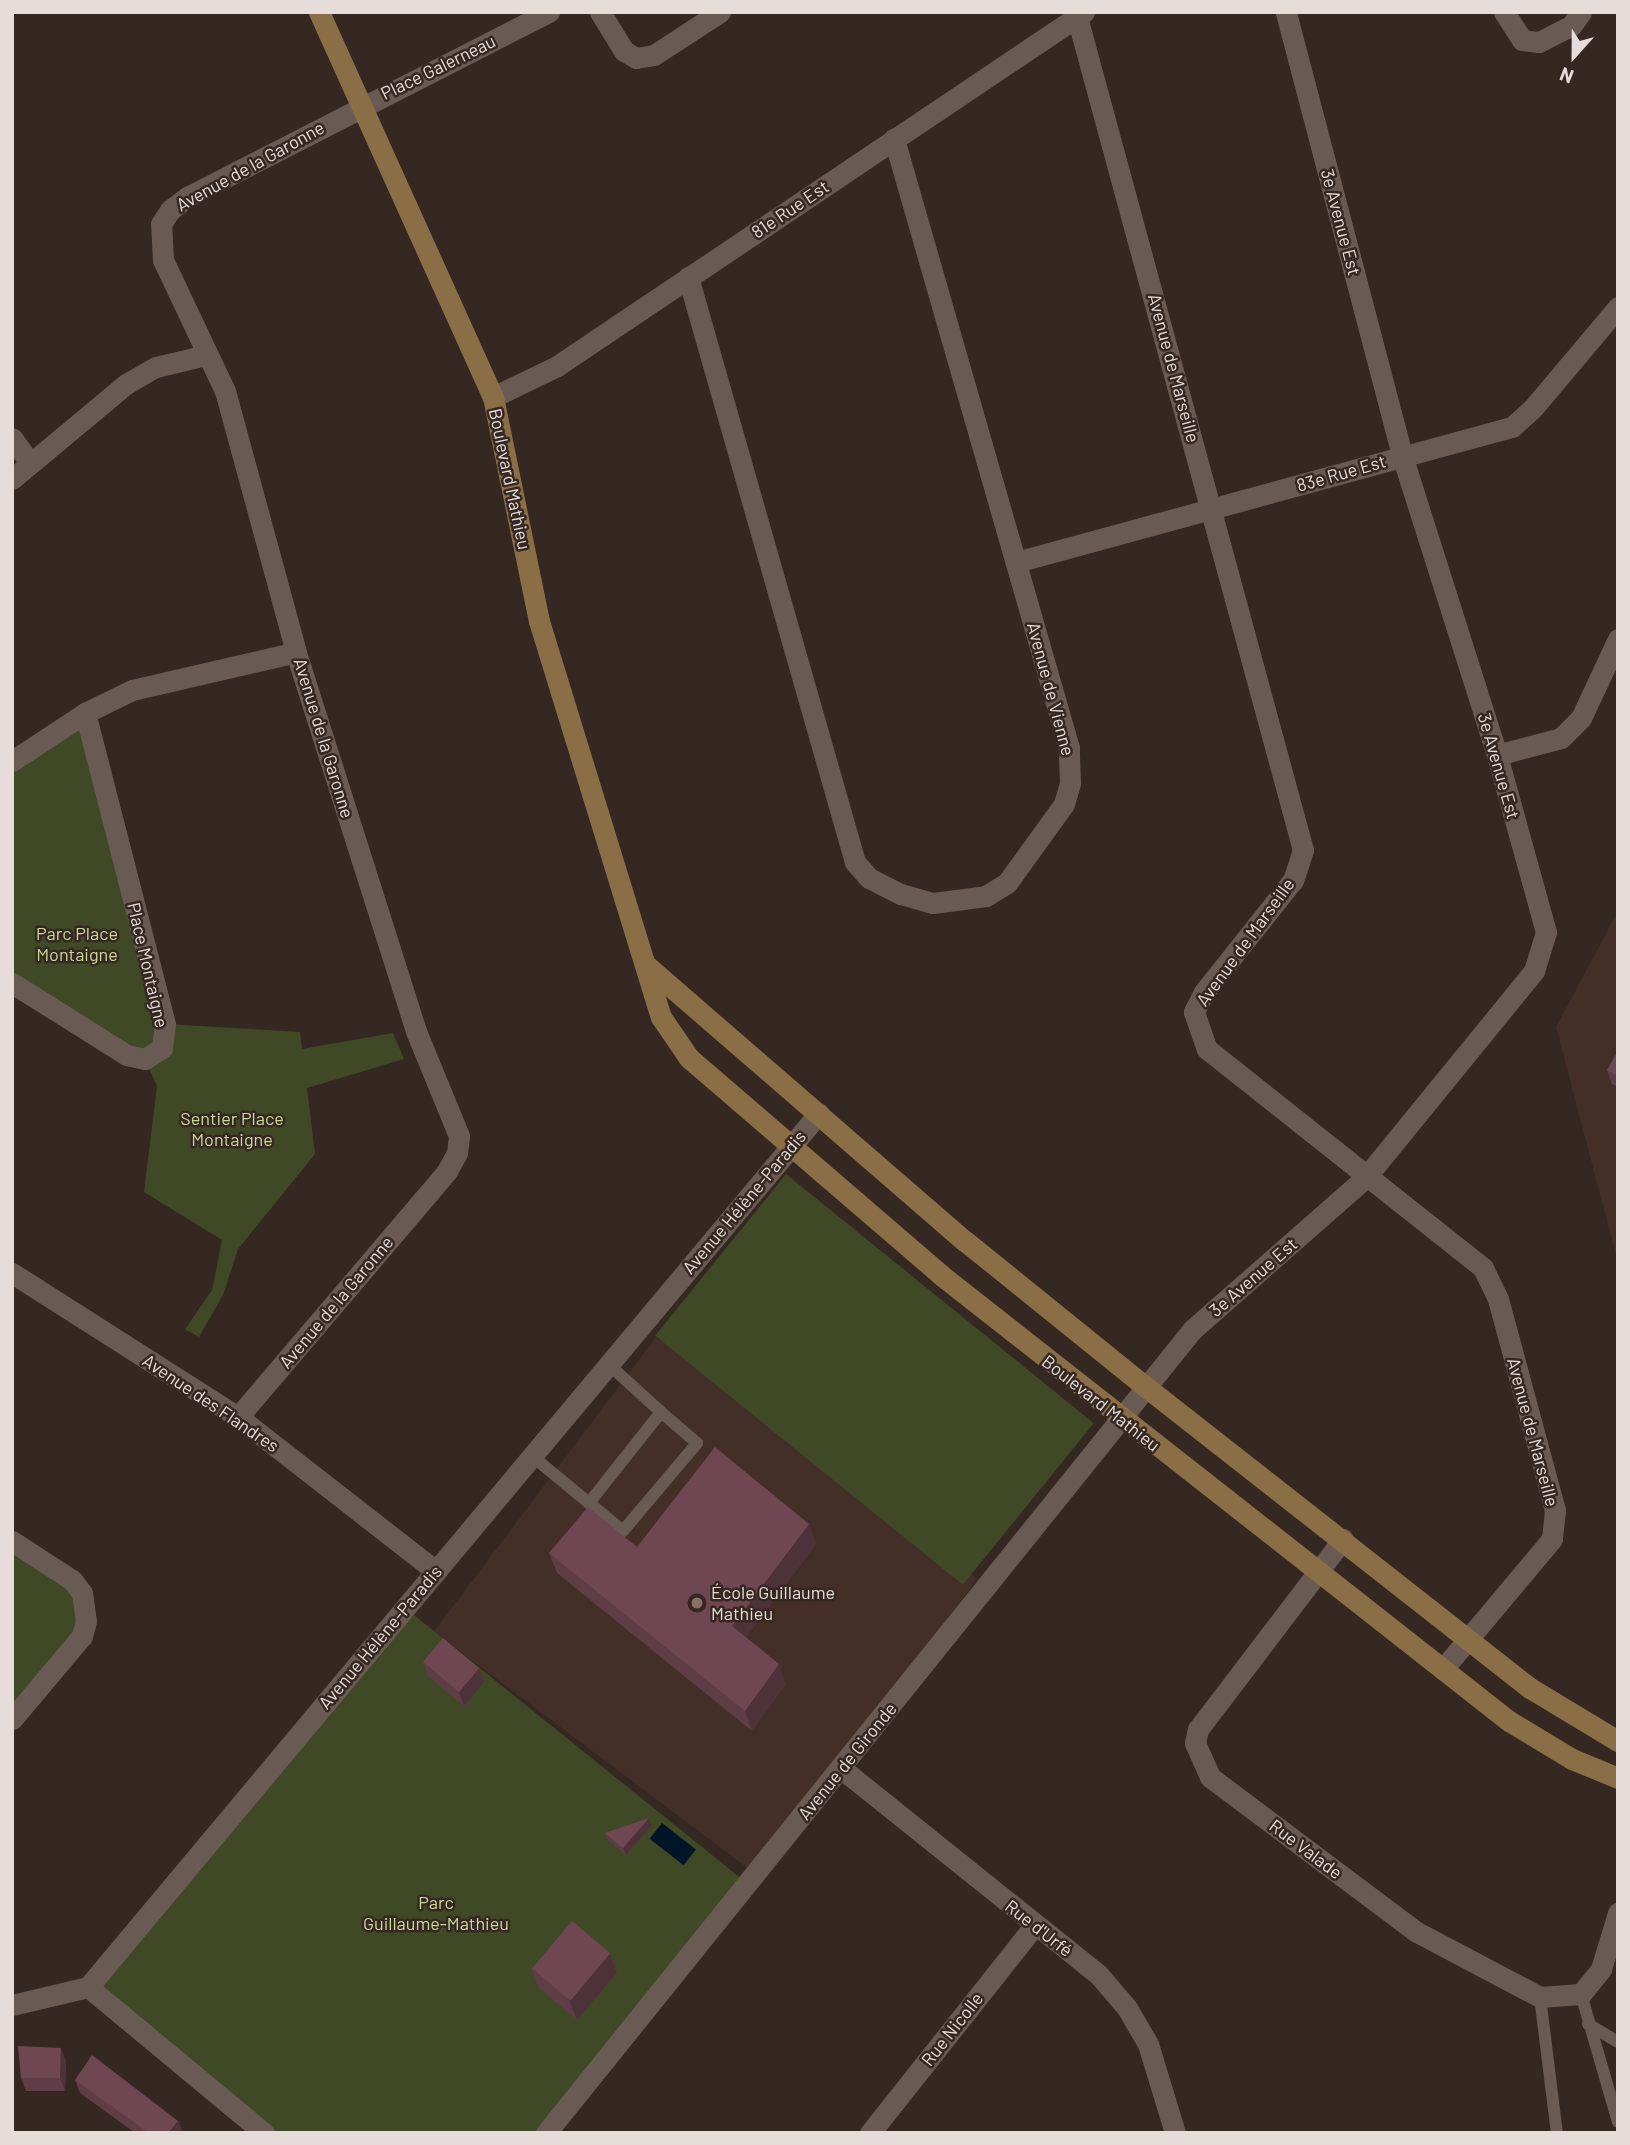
<!DOCTYPE html>
<html>
<head>
<meta charset="utf-8">
<style>
  body { margin:0 }
  #map { position:relative; width:1630px; height:2145px; overflow:hidden; background:#352721; font-family:Barlow,sans-serif }
  div>[style] { position:absolute }
  [style*='--x'] { left:calc(var(--x)*1px); top:calc(var(--y)*1px); width:calc(var(--w)*1px); rotate:calc(var(--a)*1deg) }
  .built>* { inset:0; background:#432f27; transform-origin:0 0 }
  .green>* { inset:0; background:#404925; transform-origin:0 0 }
  .water>* { inset:0; background:#001527; transform-origin:0 0 }
  .lane>* { height:12px; margin:-6px; padding:0 6px; transform-origin:6px; border-radius:6px; background:#6a5a54 }
  .street>* { height:21px; margin:-10.5px; padding:0 10.5px; transform-origin:10.5px; border-radius:10.5px; background:#6a5a54 }
  .secondary>* { height:21px; margin:-10.5px; padding:0 10.5px; transform-origin:10.5px; border-radius:10.5px; background:#8a6f46 }
  .wall>* { inset:0; background:#5f3d47 }
  .shaded-wall>* { inset:0; background:#4e323a }
  .building>* { inset:0; background:#6f4753; transform-origin:0 0 }
  .dots>* { width:19px; height:19px; translate:-50% -50%; box-sizing:border-box; border:4px solid #352721; border-radius:50% }
  span { translate:-50% -50%; white-space:nowrap; text-align:center; line-height:1.15; -webkit-text-stroke:5px #352721; paint-order:stroke }
  .street-label { font-size:18px; color:#e6dcd9 }
  .park-label { font-size:18px; color:#cadb99 }
  .poi-label { font-size:18px; color:#e6dcd9 }
  .left { translate:0 -50%; text-align:left }
  .frame { position:absolute; inset:0; border:14px solid #e6dcd9; pointer-events:none }
  .north { position:absolute; left:1539px; top:21px; width:70px; height:70px; -webkit-text-stroke:5px #352721; paint-order:stroke; rotate:201deg; font-size:19px; font-weight:700; line-height:28px; text-align:center; color:#e6dcd9 }
  .north::after { content:''; display:block; margin:auto; width:24px; height:32px; background:#e6dcd9; clip-path:polygon(50% 0,100% 100%,50% 72%,0 100%) }
</style>
</head>
<body>
<div id="map">
  <div class="built">
    <i style="clip-path:polygon(1618px 911px,1618px 1263px,1556px 1027px)"></i>
    <i style="left:656px;top:1337px;width:402px;height:369px;rotate:37deg"></i>
  </div>
  <div class="green">
    <i style="clip-path:polygon(85px 713px,166px 1024px,300px 1032px,302px 1049px,393px 1033px,404px 1059px,307px 1088px,315px 1154px,238px 1249px,223px 1295px,199px 1337px,185px 1329px,212px 1290px,222px 1240px,144px 1192px,157px 1086px,145px 1059px,12px 983px,12px 761px)"></i>
    <i style="left:786px;top:1174px;width:396px;height:208px;rotate:39deg"></i>
    <i style="clip-path:polygon(12px 1541px,72px 1580px,86px 1621px,12px 1719px)"></i>
    <i style="clip-path:polygon(404px 1607px,748px 1884px,546px 2133px,264px 2133px,88px 1987px)"></i>
  </div>
  <div class="water">
    <i style="left:662px;top:1823px;width:43px;height:20px;rotate:38deg"></i>
  </div>
  <div class="lane">
    <i style="--x:532;--y:1456;--w:74;--a:39.5"></i>
    <i style="--x:589;--y:1503;--w:116;--a:-51.6"></i>
    <i style="--x:661;--y:1412;--w:72;--a:-137.8"></i>
    <i style="--x:589;--y:1503;--w:44;--a:39.5"></i>
    <i style="--x:623;--y:1531;--w:115;--a:-49.9"></i>
    <i style="--x:697;--y:1443;--w:48;--a:-139.3"></i>
    <i style="--x:1581;--y:1994;--w:133;--a:73.9"></i>
    <i style="--x:1540;--y:1997;--w:137;--a:82.9"></i>
    <i style="--x:1588;--y:2024;--w:35;--a:31"></i>
  </div>
  <div class="street">
    <i style="--x:600;--y:12;--w:46;--a:58.4"></i>
    <i style="--x:624;--y:51;--w:14;--a:30"></i>
    <i style="--x:636;--y:58;--w:18;--a:-9"></i>
    <i style="--x:654;--y:55;--w:79;--a:-33.1"></i>
    <i style="--x:1504;--y:12;--w:33;--a:57"></i>
    <i style="--x:1522;--y:40;--w:17;--a:7"></i>
    <i style="--x:1539;--y:42;--w:36;--a:-27"></i>
    <i style="--x:1571;--y:26;--w:17;--a:-54"></i>
    <i style="--x:1077;--y:17;--w:863;--a:74.82"></i>
    <i style="--x:1303;--y:850;--w:32;--a:108"></i>
    <i style="--x:1293;--y:880;--w:143;--a:128.5"></i>
    <i style="--x:1204;--y:992;--w:22;--a:117"></i>
    <i style="--x:1194;--y:1012;--w:39;--a:71"></i>
    <i style="--x:1207;--y:1049;--w:352;--a:38.4"></i>
    <i style="--x:1483;--y:1268;--w:34;--a:64"></i>
    <i style="--x:1498;--y:1299;--w:219;--a:74.9"></i>
    <i style="--x:1555;--y:1510;--w:29;--a:96"></i>
    <i style="--x:1552;--y:1539;--w:170;--a:130"></i>
    <i style="--x:688;--y:277;--w:608;--a:74.07"></i>
    <i style="--x:855;--y:862;--w:21;--a:49"></i>
    <i style="--x:869;--y:878;--w:36;--a:27"></i>
    <i style="--x:901;--y:894;--w:33;--a:16"></i>
    <i style="--x:933;--y:903;--w:53;--a:-7.5"></i>
    <i style="--x:986;--y:896;--w:25;--a:-32"></i>
    <i style="--x:1007;--y:883;--w:97;--a:-54.2"></i>
    <i style="--x:1064;--y:804;--w:22;--a:-74"></i>
    <i style="--x:1070;--y:783;--w:35;--a:-92"></i>
    <i style="--x:1069;--y:748;--w:634;--a:-106.03"></i>
    <i style="--x:493;--y:397;--w:71;--a:-25.8"></i>
    <i style="--x:557;--y:366;--w:635;--a:-33.89"></i>
    <i style="--x:12;--y:438;--w:31;--a:54"></i>
    <i style="--x:12;--y:479;--w:148;--a:-39.8"></i>
    <i style="--x:126;--y:384;--w:34;--a:-30"></i>
    <i style="--x:156;--y:367;--w:51;--a:-13.5"></i>
    <i style="--x:1016;--y:562;--w:514;--a:-15.23"></i>
    <i style="--x:1512;--y:427;--w:28;--a:-42"></i>
    <i style="--x:1533;--y:408;--w:132;--a:-49.9"></i>
    <i style="--x:1497;--y:755;--w:66;--a:-14.9"></i>
    <i style="--x:1561;--y:738;--w:28;--a:-45"></i>
    <i style="--x:1581;--y:718;--w:87;--a:-64.9"></i>
    <i style="--x:12;--y:761;--w:87;--a:-33.3"></i>
    <i style="--x:85;--y:713;--w:52;--a:-26.1"></i>
    <i style="--x:132;--y:690;--w:168;--a:-13"></i>
    <i style="--x:12;--y:983;--w:136;--a:32.1"></i>
    <i style="--x:127;--y:1055;--w:18;--a:13"></i>
    <i style="--x:145;--y:1059;--w:20;--a:-33"></i>
    <i style="--x:162;--y:1048;--w:24;--a:-83"></i>
    <i style="--x:165;--y:1024;--w:321;--a:-104.4"></i>
    <i style="--x:12;--y:1273;--w:268;--a:32.5"></i>
    <i style="--x:238;--y:1417;--w:251;--a:37.9"></i>
    <i style="--x:238;--y:1417;--w:323;--a:-49.6"></i>
    <i style="--x:447;--y:1171;--w:21;--a:-61"></i>
    <i style="--x:457;--y:1153;--w:17;--a:-83"></i>
    <i style="--x:459;--y:1136;--w:113;--a:-112.3"></i>
    <i style="--x:416;--y:1031;--w:398;--a:-107.6"></i>
    <i style="--x:296;--y:652;--w:270;--a:-105.2"></i>
    <i style="--x:225;--y:391;--w:145;--a:-115.3"></i>
    <i style="--x:163;--y:260;--w:36;--a:-93"></i>
    <i style="--x:161;--y:224;--w:17;--a:-57"></i>
    <i style="--x:170;--y:210;--w:21;--a:-37"></i>
    <i style="--x:187;--y:197;--w:407;--a:-27.1"></i>
    <i style="--x:1343;--y:1539;--w:239;--a:127.3"></i>
    <i style="--x:1198;--y:1729;--w:14;--a:102"></i>
    <i style="--x:1195;--y:1743;--w:37;--a:66"></i>
    <i style="--x:1210;--y:1777;--w:256;--a:36.9"></i>
    <i style="--x:1415;--y:1931;--w:141;--a:27.8"></i>
    <i style="--x:1540;--y:1997;--w:41;--a:-4.2"></i>
    <i style="--x:1581;--y:1994;--w:32;--a:-51"></i>
    <i style="--x:1601;--y:1969;--w:59;--a:-73.1"></i>
    <i style="--x:12;--y:1541;--w:72;--a:33"></i>
    <i style="--x:72;--y:1580;--w:16;--a:52"></i>
    <i style="--x:82;--y:1593;--w:28;--a:82"></i>
    <i style="--x:86;--y:1621;--w:16;--a:105"></i>
    <i style="--x:82;--y:1636;--w:109;--a:130.1"></i>
    <i style="--x:842;--y:1769;--w:329;--a:38.7"></i>
    <i style="--x:1099;--y:1975;--w:43;--a:49.7"></i>
    <i style="--x:1127;--y:2008;--w:42;--a:59.7"></i>
    <i style="--x:1148;--y:2044;--w:93;--a:73.1"></i>
    <i style="--x:12;--y:2005;--w:78;--a:-13.3"></i>
    <i style="--x:264;--y:2133;--w:229;--a:-140.3"></i>
    <i style="--x:88;--y:1987;--w:1139;--a:-50.09"></i>
    <i style="--x:546;--y:2133;--w:1031;--a:-51.18"></i>
    <i style="--x:1192;--y:1330;--w:232;--a:-41.3"></i>
    <i style="--x:1366;--y:1177;--w:266;--a:-50.8"></i>
    <i style="--x:1534;--y:971;--w:41;--a:-72.9"></i>
    <i style="--x:1546;--y:932;--w:184;--a:-105.5"></i>
    <i style="--x:1497;--y:755;--w:315;--a:-107.6"></i>
    <i style="--x:1402;--y:455;--w:458;--a:-104.7"></i>
    <i style="--x:870;--y:2133;--w:265;--a:-51.6"></i>
  </div>
  <div class="secondary">
    <i style="--x:319;--y:12;--w:422;--a:65.7"></i>
    <i style="--x:493;--y:397;--w:229;--a:78.4"></i>
    <i style="--x:539;--y:621;--w:414;--a:72.9"></i>
    <i style="--x:661;--y:1017;--w:50;--a:55.7"></i>
    <i style="--x:689;--y:1058;--w:333;--a:40.7"></i>
    <i style="--x:941;--y:1275;--w:722;--a:38.14"></i>
    <i style="--x:1509;--y:1721;--w:74;--a:31.1"></i>
    <i style="--x:1572;--y:1759;--w:50;--a:22.4"></i>
    <i style="--x:647;--y:966;--w:420;--a:40.9"></i>
    <i style="--x:965;--y:1241;--w:233;--a:38.9"></i>
    <i style="--x:1146;--y:1387;--w:488;--a:38.1"></i>
    <i style="--x:1530;--y:1688;--w:103;--a:31.1"></i>
  </div>
  <div class="wall">
    <i style="clip-path:polygon(1618px 1051px,1618px 1087px,1612px 1084px,1607px 1070px)"></i>
    <i style="clip-path:polygon(809px 1524px,816px 1544px,746px 1637px,786px 1684px,752px 1731px,557px 1573px,549px 1553px,637px 1547px)"></i>
    <i style="clip-path:polygon(423px 1662px,479px 1668px,484px 1682px,464px 1706px,428px 1676px)"></i>
    <i style="clip-path:polygon(652px 1825px,626px 1855px,608px 1840px,605px 1833px)"></i>
    <i style="clip-path:polygon(610px 1953px,617px 1973px,577px 2020px,539px 1988px,531px 1968px)"></i>
    <i style="clip-path:polygon(66px 2061px,65px 2091px,26px 2091px,21px 2078px)"></i>
    <i style="clip-path:polygon(75px 2080px,178px 2121px,183px 2133px,135px 2133px,80px 2093px)"></i>
  </div>
  <div class="shaded-wall">
    <i style="clip-path:polygon(809px 1524px,816px 1544px,739px 1646px,732px 1626px)"></i>
    <i style="clip-path:polygon(779px 1664px,786px 1684px,752px 1731px,745px 1711px)"></i>
    <i style="clip-path:polygon(479px 1668px,484px 1682px,464px 1706px,459px 1692px)"></i>
    <i style="clip-path:polygon(649px 1818px,652px 1825px,626px 1855px,623px 1848px)"></i>
    <i style="clip-path:polygon(610px 1953px,617px 1973px,577px 2020px,569px 2000px)"></i>
    <i style="clip-path:polygon(61px 2048px,66px 2061px,65px 2091px,60px 2078px)"></i>
    <i style="clip-path:polygon(178px 2121px,183px 2133px,168px 2133px)"></i>
  </div>
  <div class="building">
    <i style="clip-path:polygon(1618px 1051px,1618px 1076px,1607px 1070px)"></i>
    <i style="clip-path:polygon(715px 1447px,809px 1524px,732px 1626px,779px 1664px,745px 1711px,549px 1553px,588px 1507px,637px 1547px)"></i>
    <i style="left:443px;top:1638px;width:47px;height:31px;rotate:40deg"></i>
    <i style="clip-path:polygon(649px 1818px,623px 1848px,605px 1833px)"></i>
    <i style="left:572px;top:1921px;width:50px;height:62px;rotate:40deg"></i>
    <i style="clip-path:polygon(18px 2046px,61px 2048px,60px 2078px,21px 2078px)"></i>
    <i style="clip-path:polygon(92px 2055px,178px 2121px,168px 2133px,149px 2133px,75px 2080px)"></i>
  </div>
  <div class="dots">
    <i style="left:697px;top:1603px;background:#8d6e63"></i>
  </div>
  <div class="street-label">
    <span style="left:438px;top:67px;rotate:-26deg">Place Galerneau</span>
    <span style="left:250px;top:166px;rotate:-29deg">Avenue de la Garonne</span>
    <span style="left:790px;top:209px;rotate:-34deg">81e Rue Est</span>
    <span style="left:1341px;top:222px;rotate:75deg">3e Avenue Est</span>
    <span style="left:1174px;top:368px;rotate:75deg">Avenue de Marseille</span>
    <span style="left:1341px;top:473px;rotate:-16deg">83e Rue Est</span>
    <span style="left:510px;top:479px;rotate:78deg">Boulevard Mathieu</span>
    <span style="left:1051px;top:689px;rotate:75deg">Avenue de Vienne</span>
    <span style="left:324px;top:738px;rotate:73deg">Avenue de la Garonne</span>
    <span style="left:1499px;top:766px;rotate:74deg">3e Avenue Est</span>
    <span style="left:1245px;top:942px;rotate:-54deg">Avenue de Marseille</span>
    <span style="left:148px;top:965px;rotate:77deg">Place Montaigne</span>
    <span style="left:744px;top:1202px;rotate:-50deg">Avenue Hélène-Paradis</span>
    <span style="left:1253px;top:1277px;rotate:-41deg">3e Avenue Est</span>
    <span style="left:336px;top:1302px;rotate:-50deg">Avenue de la Garonne</span>
    <span style="left:211px;top:1403px;rotate:34deg">Avenue des Flandres</span>
    <span style="left:1101px;top:1403px;rotate:38deg">Boulevard Mathieu</span>
    <span style="left:1533px;top:1432px;rotate:75deg">Avenue de Marseille</span>
    <span style="left:380px;top:1637px;rotate:-50deg">Avenue Hélène-Paradis</span>
    <span style="left:847px;top:1761px;rotate:-51deg">Avenue de Gironde</span>
    <span style="left:1306px;top:1849px;rotate:37deg">Rue Valade</span>
    <span style="left:1039px;top:1928px;rotate:38deg">Rue d'Urfé</span>
    <span style="left:952px;top:2029px;rotate:-52deg">Rue Nicolle</span>
  </div>
  <div class="park-label">
    <span style="left:77px;top:944px">Parc Place<br>Montaigne</span>
    <span style="left:232px;top:1129px">Sentier Place<br>Montaigne</span>
    <span style="left:436px;top:1913px">Parc<br>Guillaume-Mathieu</span>
  </div>
  <div class="poi-label">
    <span class="left" style="left:711px;top:1603px">École Guillaume<br>Mathieu</span>
  </div>
  <div class="frame"></div>
  <div class="north">N</div>
</div>
</body>
</html>
